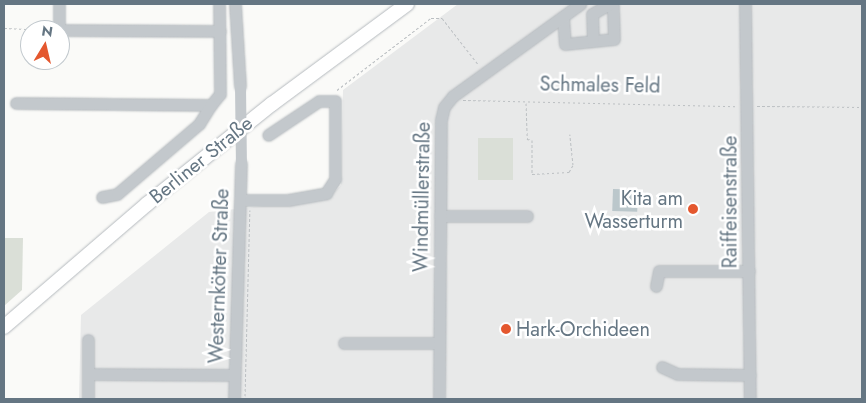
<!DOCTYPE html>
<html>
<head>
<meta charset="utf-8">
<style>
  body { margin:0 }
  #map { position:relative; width:866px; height:403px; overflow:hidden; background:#fafaf8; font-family:Jost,sans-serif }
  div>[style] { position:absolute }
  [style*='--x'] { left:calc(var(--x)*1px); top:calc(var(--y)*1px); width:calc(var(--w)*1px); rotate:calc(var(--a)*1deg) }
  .built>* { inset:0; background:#e8e9e9 }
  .green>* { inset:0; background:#dadfd7; transform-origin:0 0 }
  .water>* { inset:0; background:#bbc7cb; transform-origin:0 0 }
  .path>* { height:1px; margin-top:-0.5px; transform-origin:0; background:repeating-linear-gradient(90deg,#bbbfc2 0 2.5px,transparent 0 5px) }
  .roads { filter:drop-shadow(0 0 1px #b5babe) drop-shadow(0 0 1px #b5babe) }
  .minor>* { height:11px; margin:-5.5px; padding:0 5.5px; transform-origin:5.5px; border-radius:5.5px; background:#c3c8cc }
  .major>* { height:14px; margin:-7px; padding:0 7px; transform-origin:7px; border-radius:7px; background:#fff }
  .minor-bridge>* { height:11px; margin:-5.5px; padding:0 5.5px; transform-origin:5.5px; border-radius:5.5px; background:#c3c8cc }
  .dots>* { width:14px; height:14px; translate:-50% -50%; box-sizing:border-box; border:2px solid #fff; border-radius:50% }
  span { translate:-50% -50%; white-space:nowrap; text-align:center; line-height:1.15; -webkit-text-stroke:5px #fff; paint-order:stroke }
  .street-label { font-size:20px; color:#657683 }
  .poi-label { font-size:20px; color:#657683 }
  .right { translate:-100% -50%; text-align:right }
  .left { translate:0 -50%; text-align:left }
  .frame { position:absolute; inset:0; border:5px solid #657683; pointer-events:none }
  .north { position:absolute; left:20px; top:20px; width:50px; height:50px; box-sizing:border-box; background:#fff; border:1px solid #c1c8cd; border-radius:50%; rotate:9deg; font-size:14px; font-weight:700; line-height:20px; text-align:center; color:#657683 }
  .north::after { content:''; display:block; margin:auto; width:18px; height:22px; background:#e4572e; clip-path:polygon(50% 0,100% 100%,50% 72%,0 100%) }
</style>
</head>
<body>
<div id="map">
  <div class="built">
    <i style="clip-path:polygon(458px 4px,862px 4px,862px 399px,79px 399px,81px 315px,209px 212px,328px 199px,341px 185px,343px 90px)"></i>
  </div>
  <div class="green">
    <i style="left:478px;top:138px;width:35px;height:42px"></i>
    <i style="clip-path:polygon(4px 238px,23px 238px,22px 290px,4px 306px)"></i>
  </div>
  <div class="water">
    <i style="left:613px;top:189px;width:25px;height:22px;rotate:2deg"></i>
  </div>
  <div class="path">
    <i style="--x:4;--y:28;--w:44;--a:2.6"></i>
    <i style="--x:337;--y:90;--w:118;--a:-37.5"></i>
    <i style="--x:431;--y:18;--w:11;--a:0"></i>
    <i style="--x:442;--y:18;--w:58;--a:52"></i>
    <i style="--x:463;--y:100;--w:273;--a:1.3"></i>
    <i style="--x:526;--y:103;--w:36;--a:88"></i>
    <i style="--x:527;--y:139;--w:5;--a:11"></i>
    <i style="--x:532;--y:140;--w:34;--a:90"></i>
    <i style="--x:532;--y:174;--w:37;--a:-3"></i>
    <i style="--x:569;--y:172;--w:8;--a:-60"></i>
    <i style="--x:573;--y:165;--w:31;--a:-96"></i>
    <i style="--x:757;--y:106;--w:105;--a:0.5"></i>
    <i style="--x:245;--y:396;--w:186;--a:-88.5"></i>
  </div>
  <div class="roads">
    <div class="minor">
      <i style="--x:59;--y:4;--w:26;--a:90"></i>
      <i style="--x:59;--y:30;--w:161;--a:0.4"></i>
      <i style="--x:235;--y:4;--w:82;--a:86.5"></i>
      <i style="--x:745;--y:4;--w:395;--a:89.3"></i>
      <i style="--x:563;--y:17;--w:27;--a:86"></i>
      <i style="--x:565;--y:44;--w:49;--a:-5.8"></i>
      <i style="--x:614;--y:39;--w:35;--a:-92"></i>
      <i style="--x:593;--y:41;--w:27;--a:-92"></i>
      <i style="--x:592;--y:14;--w:20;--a:-30"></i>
      <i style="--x:16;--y:103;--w:195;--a:0.6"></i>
      <i style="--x:211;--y:105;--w:14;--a:-51"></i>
      <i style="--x:220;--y:94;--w:90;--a:-90.6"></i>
      <i style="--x:102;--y:197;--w:15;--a:-11"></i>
      <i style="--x:117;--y:194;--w:108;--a:-40.5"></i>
      <i style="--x:199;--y:124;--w:22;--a:-58"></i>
      <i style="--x:241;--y:200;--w:47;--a:0"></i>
      <i style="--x:288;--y:200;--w:39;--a:-10"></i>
      <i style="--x:326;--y:193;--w:17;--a:-57"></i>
      <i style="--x:335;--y:179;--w:78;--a:-90"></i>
      <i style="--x:335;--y:101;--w:16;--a:180"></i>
      <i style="--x:319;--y:101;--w:61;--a:146.3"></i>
      <i style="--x:440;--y:216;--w:87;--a:0"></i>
      <i style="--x:656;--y:286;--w:15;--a:-79"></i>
      <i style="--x:659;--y:271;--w:90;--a:0"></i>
      <i style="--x:344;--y:343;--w:95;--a:0"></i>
      <i style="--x:662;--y:367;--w:17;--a:24"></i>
      <i style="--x:678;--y:374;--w:72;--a:0.8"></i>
      <i style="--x:88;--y:374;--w:146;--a:0.4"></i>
      <i style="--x:88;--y:399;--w:59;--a:-90"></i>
      <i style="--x:234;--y:399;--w:235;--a:-88.3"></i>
      <i style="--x:439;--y:399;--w:279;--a:-89.6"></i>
      <i style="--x:441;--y:120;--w:13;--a:-77"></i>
      <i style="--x:444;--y:107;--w:14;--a:-51"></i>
      <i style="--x:453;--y:96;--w:157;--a:-35.9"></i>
    </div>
    <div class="major">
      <i style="--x:4;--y:327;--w:189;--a:-40.7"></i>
      <i style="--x:147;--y:204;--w:160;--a:-38.7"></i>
      <i style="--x:272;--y:104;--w:168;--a:-36.5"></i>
    </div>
  </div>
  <div class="minor-bridge">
    <i style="--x:240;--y:86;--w:78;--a:89.3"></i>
  </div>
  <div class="dots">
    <i style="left:693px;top:209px;background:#e4572e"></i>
    <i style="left:506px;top:329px;background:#e4572e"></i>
  </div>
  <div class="street-label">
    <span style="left:600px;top:85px;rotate:1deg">Schmales Feld</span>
    <span style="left:201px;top:160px;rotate:-39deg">Berliner Straße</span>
    <span style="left:422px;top:197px;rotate:-89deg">Windmüllerstraße</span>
    <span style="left:730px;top:202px;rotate:-90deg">Raiffeisenstraße</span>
    <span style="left:219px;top:276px;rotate:-88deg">Westernkötter Straße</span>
  </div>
  <div class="poi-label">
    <span class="right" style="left:683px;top:210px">Kita am<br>Wasserturm</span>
    <span class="left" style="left:516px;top:329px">Hark-Orchideen</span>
  </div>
  <div class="frame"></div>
  <div class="north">N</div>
</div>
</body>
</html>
